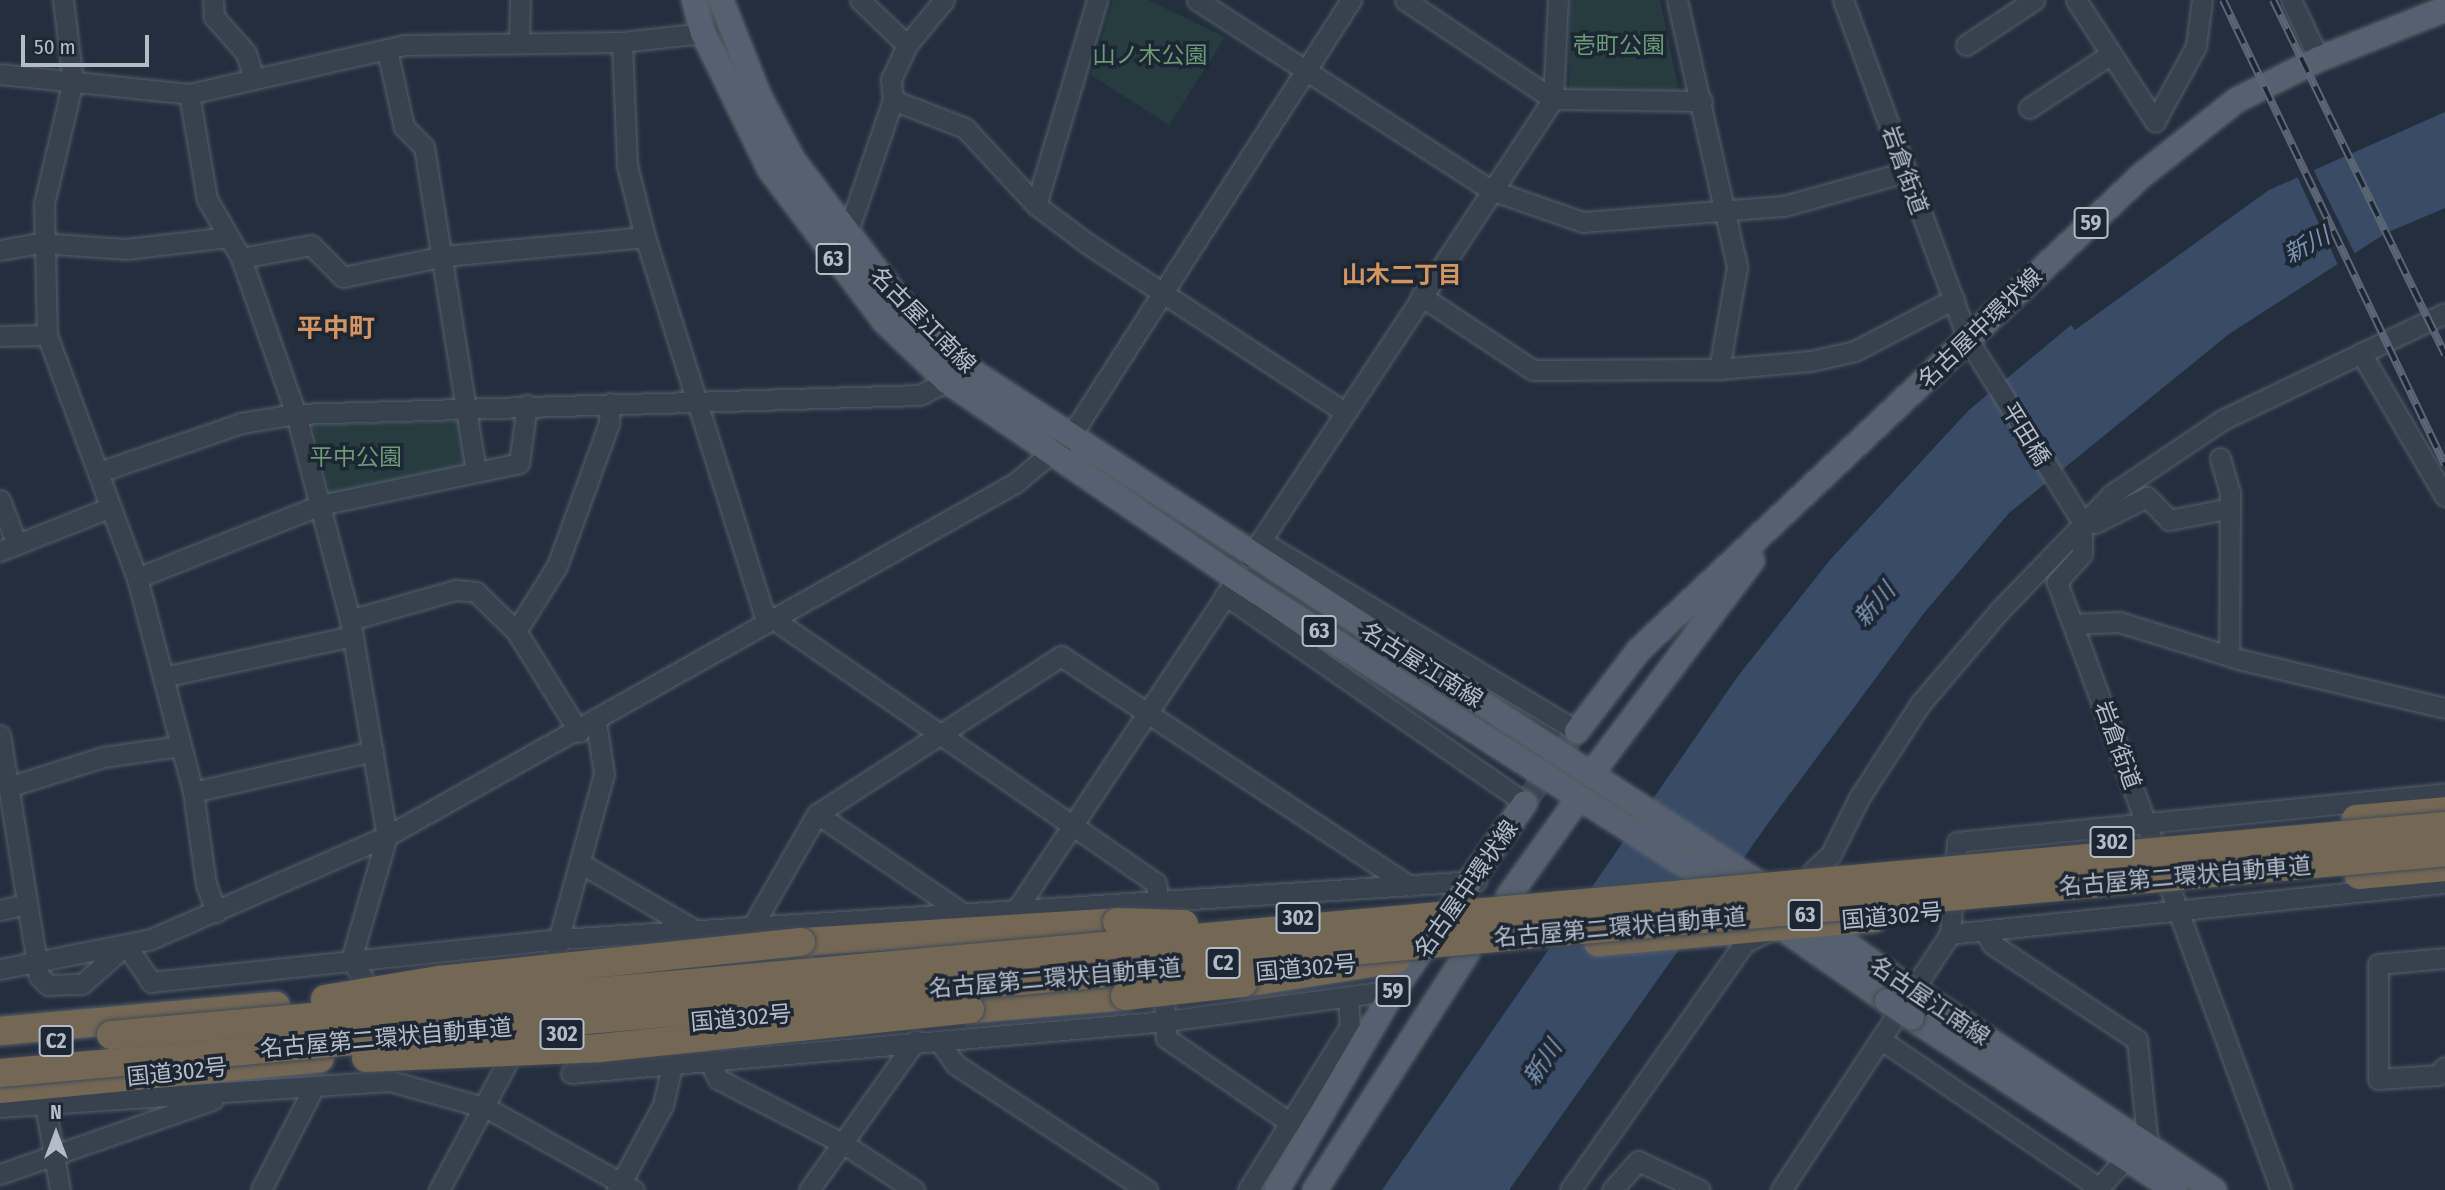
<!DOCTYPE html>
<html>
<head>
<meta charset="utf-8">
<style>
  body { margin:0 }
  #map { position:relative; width:2445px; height:1190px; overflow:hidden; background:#242f3e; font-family:"Fira Sans Condensed","Noto Sans JP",sans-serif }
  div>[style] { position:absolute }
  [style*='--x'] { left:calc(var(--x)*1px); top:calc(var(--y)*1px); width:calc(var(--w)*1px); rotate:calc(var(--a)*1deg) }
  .green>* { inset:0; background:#263c3f }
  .water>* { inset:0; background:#394c67 }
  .pier>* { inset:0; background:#242f3e }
  .major-tunnel>* { height:24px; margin-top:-12px; transform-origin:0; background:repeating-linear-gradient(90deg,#3a4453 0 24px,transparent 0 36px) }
  .roads { filter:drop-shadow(0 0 2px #565f6c) drop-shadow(0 0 2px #565f6c) }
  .minor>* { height:19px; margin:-9.5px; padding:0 9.5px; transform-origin:9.5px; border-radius:9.5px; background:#38414e }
  .major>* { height:24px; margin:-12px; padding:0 12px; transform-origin:12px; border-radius:12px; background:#56606e }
  .highway>* { height:28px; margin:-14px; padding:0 14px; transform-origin:14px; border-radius:14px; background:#746855 }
  .rail>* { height:8px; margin-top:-4px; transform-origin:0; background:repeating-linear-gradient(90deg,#1d2633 0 16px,#5a6575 0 32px); box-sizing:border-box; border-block:2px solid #5a6575 }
  .bridges { filter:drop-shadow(0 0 2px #414a57) drop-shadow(0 0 2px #414a57) }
  .major-bridge>* { height:24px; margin:-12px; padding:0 12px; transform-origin:12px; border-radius:12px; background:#56606e }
  .highway-bridge>* { height:28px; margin:-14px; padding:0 14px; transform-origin:14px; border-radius:14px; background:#746855 }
  span { translate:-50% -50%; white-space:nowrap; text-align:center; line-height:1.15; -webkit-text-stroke:7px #1d2633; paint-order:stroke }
  .shield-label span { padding:2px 5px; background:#1d2633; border:2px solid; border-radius:5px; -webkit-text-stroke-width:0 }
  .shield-label { font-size:21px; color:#b4bcc9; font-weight:700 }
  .park-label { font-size:23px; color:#6b9a76 }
  .street-label { font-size:23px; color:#b4bcc9 }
  .water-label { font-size:24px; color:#7c92b1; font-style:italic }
  .neighbourhood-label { font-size:24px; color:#d59563; font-weight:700 }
  .quarter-label { font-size:26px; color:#d59563; font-weight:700 }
  .north { position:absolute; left:21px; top:1099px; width:70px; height:70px; -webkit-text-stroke:5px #1d2633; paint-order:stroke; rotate:0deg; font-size:19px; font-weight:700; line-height:28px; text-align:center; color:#b4bcc9 }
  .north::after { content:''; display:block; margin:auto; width:24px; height:32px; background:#b4bcc9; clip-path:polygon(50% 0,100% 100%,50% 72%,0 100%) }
  .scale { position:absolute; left:21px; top:35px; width:128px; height:32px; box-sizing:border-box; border:4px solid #b4bcc9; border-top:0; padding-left:9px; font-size:21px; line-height:24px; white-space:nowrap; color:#b4bcc9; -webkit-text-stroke:5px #1d2633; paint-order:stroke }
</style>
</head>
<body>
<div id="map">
  <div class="green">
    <i style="clip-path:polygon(1113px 0,1148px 0,1225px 37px,1169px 125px,1091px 75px)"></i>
    <i style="clip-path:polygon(1570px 0,1660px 0,1679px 91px,1569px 90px)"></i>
    <i style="clip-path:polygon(459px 421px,468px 466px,331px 495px,313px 425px)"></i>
  </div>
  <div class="water">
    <i style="clip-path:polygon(2445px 112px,2445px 208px,2386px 233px,2229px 334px,2009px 513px,1924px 613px,1769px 822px,1509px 1190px,1382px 1190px,1738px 676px,1830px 560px,1969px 410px,2071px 325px,2075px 330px,2269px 190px)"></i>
  </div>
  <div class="pier">
    <i style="clip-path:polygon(2312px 167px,2356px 256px,2339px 267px,2296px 174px)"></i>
  </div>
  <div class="major-tunnel">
    <i style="--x:1525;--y:803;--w:89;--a:-54.2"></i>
  </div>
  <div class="roads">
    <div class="minor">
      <i style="--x:63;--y:0;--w:82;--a:83"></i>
      <i style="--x:73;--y:81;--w:126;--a:103.3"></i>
      <i style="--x:44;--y:204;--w:131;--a:88.7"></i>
      <i style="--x:47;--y:335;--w:259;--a:69.7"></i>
      <i style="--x:137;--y:578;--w:221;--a:75.3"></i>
      <i style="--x:193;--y:792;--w:93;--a:82"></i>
      <i style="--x:206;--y:884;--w:30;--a:70"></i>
      <i style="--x:213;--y:0;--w:17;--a:87"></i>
      <i style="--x:214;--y:17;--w:48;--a:48.4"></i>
      <i style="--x:246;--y:53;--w:27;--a:73"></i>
      <i style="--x:860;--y:0;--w:65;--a:43.8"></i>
      <i style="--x:944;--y:0;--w:58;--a:129.4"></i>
      <i style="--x:907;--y:45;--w:38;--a:115"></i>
      <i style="--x:891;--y:79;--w:21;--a:85"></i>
      <i style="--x:893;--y:100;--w:77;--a:21.3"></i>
      <i style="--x:965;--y:128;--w:105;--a:47.3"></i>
      <i style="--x:1036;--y:205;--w:65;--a:36.9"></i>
      <i style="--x:1088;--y:244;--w:303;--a:33.2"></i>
      <i style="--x:1197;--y:0;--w:350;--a:32.9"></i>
      <i style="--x:1491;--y:190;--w:97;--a:19.2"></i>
      <i style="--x:1583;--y:222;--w:202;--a:-4.6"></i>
      <i style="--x:1784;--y:206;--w:127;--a:-15.6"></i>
      <i style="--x:1405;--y:0;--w:178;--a:33.8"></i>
      <i style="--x:1553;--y:99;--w:149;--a:0.8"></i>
      <i style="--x:1677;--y:0;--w:274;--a:77.3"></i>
      <i style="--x:1737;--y:267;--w:104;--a:100"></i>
      <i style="--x:1843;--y:0;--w:362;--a:69.8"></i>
      <i style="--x:1968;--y:340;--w:214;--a:57.8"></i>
      <i style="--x:2082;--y:521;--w:33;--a:90"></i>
      <i style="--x:2082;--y:554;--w:38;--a:132"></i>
      <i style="--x:2057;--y:582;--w:648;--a:69.78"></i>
      <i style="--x:2076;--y:0;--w:145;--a:56.9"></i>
      <i style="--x:2155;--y:121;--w:85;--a:-61.3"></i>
      <i style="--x:2196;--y:46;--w:46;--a:-82.6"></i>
      <i style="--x:2291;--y:0;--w:65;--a:64.6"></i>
      <i style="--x:519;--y:41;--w:41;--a:-88.6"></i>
      <i style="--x:622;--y:42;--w:123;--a:87.7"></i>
      <i style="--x:627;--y:165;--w:74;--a:76"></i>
      <i style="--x:645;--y:237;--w:393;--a:72.5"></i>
      <i style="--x:763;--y:612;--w:477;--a:34.6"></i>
      <i style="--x:1156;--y:883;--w:32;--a:83"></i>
      <i style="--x:1966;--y:45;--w:82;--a:-33.5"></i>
      <i style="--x:387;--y:50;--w:79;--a:77.6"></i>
      <i style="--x:404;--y:127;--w:28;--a:45"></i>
      <i style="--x:424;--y:147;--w:329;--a:80.9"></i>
      <i style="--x:0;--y:74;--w:190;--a:6"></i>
      <i style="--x:189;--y:94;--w:221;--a:-12.8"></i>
      <i style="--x:405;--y:45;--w:217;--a:-0.8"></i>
      <i style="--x:622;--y:42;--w:81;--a:-6.3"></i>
      <i style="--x:189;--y:94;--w:107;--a:80.3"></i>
      <i style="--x:207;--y:199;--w:68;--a:60"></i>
      <i style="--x:241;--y:258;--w:165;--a:70.6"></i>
      <i style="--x:296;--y:414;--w:213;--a:75.3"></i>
      <i style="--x:350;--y:620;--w:219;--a:80.3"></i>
      <i style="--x:387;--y:836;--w:129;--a:106.2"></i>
      <i style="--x:351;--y:960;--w:45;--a:56.7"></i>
      <i style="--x:2029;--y:108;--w:98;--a:-33.4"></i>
      <i style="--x:1036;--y:205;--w:214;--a:-73.4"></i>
      <i style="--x:846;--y:237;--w:145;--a:-71.1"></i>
      <i style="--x:0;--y:250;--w:41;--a:-9.9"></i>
      <i style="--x:40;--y:243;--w:86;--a:4"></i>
      <i style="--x:126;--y:249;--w:103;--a:-6.7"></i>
      <i style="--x:241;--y:258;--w:71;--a:-10.5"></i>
      <i style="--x:311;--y:245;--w:45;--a:45"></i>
      <i style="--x:343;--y:277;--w:103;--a:-11.7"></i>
      <i style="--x:444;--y:256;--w:202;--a:-5.4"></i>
      <i style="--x:1421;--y:296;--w:134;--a:33.5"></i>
      <i style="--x:1533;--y:370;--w:186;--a:-0.3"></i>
      <i style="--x:1719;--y:369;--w:92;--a:-5"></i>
      <i style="--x:1811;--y:361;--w:45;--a:-12.8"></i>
      <i style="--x:1855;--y:351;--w:112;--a:-27.7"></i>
      <i style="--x:0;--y:336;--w:47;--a:-1.2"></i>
      <i style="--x:2361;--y:353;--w:166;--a:59.6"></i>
      <i style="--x:2220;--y:458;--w:35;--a:74"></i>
      <i style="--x:2230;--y:492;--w:164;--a:90.3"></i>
      <i style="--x:99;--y:472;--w:150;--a:-19"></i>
      <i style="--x:241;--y:423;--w:56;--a:-9.3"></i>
      <i style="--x:296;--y:414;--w:624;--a:-1.74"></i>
      <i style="--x:920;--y:395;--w:30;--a:-27"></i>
      <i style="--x:0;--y:500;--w:45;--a:69.1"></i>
      <i style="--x:2095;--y:523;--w:58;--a:-26.6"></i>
      <i style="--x:2147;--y:497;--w:32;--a:46"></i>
      <i style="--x:2169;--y:520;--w:62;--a:-11.1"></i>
      <i style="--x:1261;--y:541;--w:369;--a:31"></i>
      <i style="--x:0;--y:551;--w:119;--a:-21.6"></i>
      <i style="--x:1250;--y:557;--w:549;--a:-56.51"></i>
      <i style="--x:1553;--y:99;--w:99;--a:-87.1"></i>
      <i style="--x:137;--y:578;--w:197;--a:-21.7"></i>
      <i style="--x:320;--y:505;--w:203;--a:-11.9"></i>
      <i style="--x:519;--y:463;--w:59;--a:-82.1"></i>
      <i style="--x:1225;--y:595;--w:365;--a:34.7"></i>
      <i style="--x:350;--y:620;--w:109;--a:-15.9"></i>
      <i style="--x:455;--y:590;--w:21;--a:5"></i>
      <i style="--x:476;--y:592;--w:56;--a:44.3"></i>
      <i style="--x:516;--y:631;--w:119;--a:58"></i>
      <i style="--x:2073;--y:624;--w:46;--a:-2.5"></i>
      <i style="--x:2119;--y:622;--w:129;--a:17.2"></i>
      <i style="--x:2242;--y:660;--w:209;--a:13.3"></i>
      <i style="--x:516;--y:631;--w:77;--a:-57.8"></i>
      <i style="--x:557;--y:566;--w:152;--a:-70"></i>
      <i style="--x:609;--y:423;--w:20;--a:-87"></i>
      <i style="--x:163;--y:677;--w:194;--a:-12.2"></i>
      <i style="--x:0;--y:735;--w:244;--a:80.8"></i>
      <i style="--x:39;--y:976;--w:13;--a:45"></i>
      <i style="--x:48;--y:985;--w:34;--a:-2"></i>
      <i style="--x:82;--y:984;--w:59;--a:-41.6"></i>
      <i style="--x:8;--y:787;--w:100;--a:-17.5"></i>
      <i style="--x:103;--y:757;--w:78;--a:-8.1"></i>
      <i style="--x:193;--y:792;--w:185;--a:-12.8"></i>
      <i style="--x:817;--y:814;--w:171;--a:34.2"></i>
      <i style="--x:580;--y:863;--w:135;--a:30.2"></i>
      <i style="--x:1813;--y:871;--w:25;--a:-43"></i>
      <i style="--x:1831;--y:854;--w:63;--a:-63.4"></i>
      <i style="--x:1859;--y:798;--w:112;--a:-57"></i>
      <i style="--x:1920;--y:704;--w:123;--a:-49.6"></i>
      <i style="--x:2000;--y:610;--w:161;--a:-46"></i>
      <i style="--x:2112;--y:494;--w:133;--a:-33.9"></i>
      <i style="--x:2222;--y:420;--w:247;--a:-25.6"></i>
      <i style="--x:0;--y:910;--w:27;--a:-13"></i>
      <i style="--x:1014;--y:913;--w:402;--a:-56.3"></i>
      <i style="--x:752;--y:927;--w:130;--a:-60.1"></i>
      <i style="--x:817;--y:814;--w:291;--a:-32.9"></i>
      <i style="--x:1061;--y:656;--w:418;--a:33.4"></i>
      <i style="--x:1985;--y:932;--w:14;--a:60"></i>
      <i style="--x:1992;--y:944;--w:174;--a:33.5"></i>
      <i style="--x:2137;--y:1040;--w:107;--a:84.1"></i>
      <i style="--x:1950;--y:934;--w:498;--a:-5.9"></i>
      <i style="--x:126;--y:945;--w:45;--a:56"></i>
      <i style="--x:151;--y:982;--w:410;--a:-6"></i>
      <i style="--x:559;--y:939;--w:919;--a:-3.62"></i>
      <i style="--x:556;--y:948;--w:180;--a:-74.6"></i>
      <i style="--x:604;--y:774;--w:53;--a:-98.7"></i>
      <i style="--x:2445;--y:958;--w:67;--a:174.9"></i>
      <i style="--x:2378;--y:964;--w:115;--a:90"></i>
      <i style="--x:2378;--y:1079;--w:60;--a:-3.8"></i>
      <i style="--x:2438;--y:1075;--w:11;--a:-49"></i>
      <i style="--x:0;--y:969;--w:154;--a:-11.2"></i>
      <i style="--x:151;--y:939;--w:257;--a:-23.6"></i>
      <i style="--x:387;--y:836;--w:720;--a:-29.34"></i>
      <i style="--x:1015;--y:483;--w:72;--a:-39.9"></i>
      <i style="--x:1070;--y:437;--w:520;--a:-57.26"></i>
      <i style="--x:1163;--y:980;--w:58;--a:87"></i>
      <i style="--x:1166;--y:1038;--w:145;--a:34.3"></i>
      <i style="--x:1880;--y:1039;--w:265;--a:34.2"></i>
      <i style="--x:940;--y:1043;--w:26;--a:54"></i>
      <i style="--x:955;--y:1064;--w:230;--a:33.3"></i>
      <i style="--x:710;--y:1063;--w:18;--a:63"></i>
      <i style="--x:718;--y:1079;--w:142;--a:27.3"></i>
      <i style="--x:844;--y:1144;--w:84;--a:33.3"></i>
      <i style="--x:571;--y:1073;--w:597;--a:-4.99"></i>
      <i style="--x:1166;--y:1021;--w:230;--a:-7.7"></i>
      <i style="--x:45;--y:1105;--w:86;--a:80"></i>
      <i style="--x:0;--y:1107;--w:391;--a:-3.8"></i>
      <i style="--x:390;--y:1081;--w:101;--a:15.6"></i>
      <i style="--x:487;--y:1108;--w:168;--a:29.2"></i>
      <i style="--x:0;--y:1174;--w:225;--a:-19.2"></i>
      <i style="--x:261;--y:1190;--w:116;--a:-62.8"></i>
      <i style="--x:439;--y:1190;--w:166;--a:-61.9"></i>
      <i style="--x:617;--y:1190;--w:97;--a:-61.6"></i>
      <i style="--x:663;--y:1105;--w:40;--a:-77"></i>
      <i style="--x:809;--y:1190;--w:184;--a:-54.5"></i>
      <i style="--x:1248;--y:1190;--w:193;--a:-58.1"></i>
      <i style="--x:1350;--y:1026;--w:27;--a:-94"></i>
      <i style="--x:1570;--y:1190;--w:302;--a:-54.8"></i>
      <i style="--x:1744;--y:943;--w:25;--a:-26"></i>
      <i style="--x:1612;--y:1190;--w:39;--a:-48"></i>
      <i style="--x:1638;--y:1161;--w:68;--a:25.1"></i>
      <i style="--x:1781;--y:1190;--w:307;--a:-56.6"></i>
      <i style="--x:1950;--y:934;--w:92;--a:-85.6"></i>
      <i style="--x:1957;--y:842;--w:490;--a:-5.7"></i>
      <i style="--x:2097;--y:1190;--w:42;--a:-47.9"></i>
    </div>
    <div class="major">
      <i style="--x:694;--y:0;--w:34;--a:75"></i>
      <i style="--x:703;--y:33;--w:153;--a:63.9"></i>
      <i style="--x:770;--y:170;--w:189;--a:52.9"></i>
      <i style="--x:884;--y:321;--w:87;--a:43.6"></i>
      <i style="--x:947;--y:381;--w:351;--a:34.3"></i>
      <i style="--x:1237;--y:579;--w:589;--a:32.58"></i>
      <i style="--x:721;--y:0;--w:103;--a:68.4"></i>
      <i style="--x:759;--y:96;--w:72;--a:62"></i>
      <i style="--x:793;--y:160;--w:181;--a:52.9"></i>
      <i style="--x:902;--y:304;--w:91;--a:44.6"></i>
      <i style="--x:967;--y:368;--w:963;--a:33.05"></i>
      <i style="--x:1577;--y:731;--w:102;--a:-52.6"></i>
      <i style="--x:1639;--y:650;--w:690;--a:-43.36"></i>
      <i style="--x:2141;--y:176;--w:122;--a:-38.4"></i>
      <i style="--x:2237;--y:100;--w:92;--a:-26.6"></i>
      <i style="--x:2319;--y:59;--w:136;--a:-21.6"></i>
      <i style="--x:1592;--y:773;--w:266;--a:-53"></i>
      <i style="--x:1508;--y:897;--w:122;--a:-54.4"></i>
      <i style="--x:1810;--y:918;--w:110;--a:35.4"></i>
      <i style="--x:1772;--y:921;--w:140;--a:34.8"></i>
      <i style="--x:1923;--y:996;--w:350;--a:33.7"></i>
      <i style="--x:1912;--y:1018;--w:314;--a:33.2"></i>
      <i style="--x:1277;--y:1190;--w:232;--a:-59.7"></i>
      <i style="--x:1394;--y:990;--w:228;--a:-55"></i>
      <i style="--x:1315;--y:1190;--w:282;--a:-57.3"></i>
    </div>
    <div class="highway">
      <i style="--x:2356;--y:819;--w:89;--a:-5.1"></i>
      <i style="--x:2359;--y:875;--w:86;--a:-5.3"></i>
      <i style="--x:801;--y:942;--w:317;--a:-3.6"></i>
      <i style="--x:1598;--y:942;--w:277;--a:-5"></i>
      <i style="--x:616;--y:975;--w:184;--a:-4.7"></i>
      <i style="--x:1243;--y:983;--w:155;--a:-8.9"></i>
      <i style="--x:970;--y:1009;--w:156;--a:-4.8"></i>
      <i style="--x:0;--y:1031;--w:277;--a:-5.2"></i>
      <i style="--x:0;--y:1089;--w:321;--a:-5.5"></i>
    </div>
  </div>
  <div class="rail">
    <i style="--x:2223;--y:0;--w:515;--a:64.48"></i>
    <i style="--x:2273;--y:0;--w:394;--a:64.1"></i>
  </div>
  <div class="bridges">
    <div class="major-bridge">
      <i style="--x:1900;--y:982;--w:27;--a:31"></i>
      <i style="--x:1887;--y:1001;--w:30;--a:34"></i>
    </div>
    <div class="highway-bridge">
      <i style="--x:1117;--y:922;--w:67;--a:1.7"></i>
      <i style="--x:1125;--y:996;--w:119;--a:-6.3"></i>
      <i style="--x:325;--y:999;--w:116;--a:-9.5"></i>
      <i style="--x:439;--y:980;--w:364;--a:-6"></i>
      <i style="--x:111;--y:1035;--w:2343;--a:-5.12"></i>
      <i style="--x:366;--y:1058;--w:234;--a:-2.4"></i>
      <i style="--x:600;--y:1048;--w:372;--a:-6"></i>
      <i style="--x:0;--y:1073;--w:2455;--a:-5.16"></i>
    </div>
  </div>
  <div class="shield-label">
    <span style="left:2091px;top:223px">59</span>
    <span style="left:833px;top:259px">63</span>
    <span style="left:1319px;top:631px">63</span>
    <span style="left:2112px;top:842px">302</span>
    <span style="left:1805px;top:915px">63</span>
    <span style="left:1298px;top:918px">302</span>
    <span style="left:1223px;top:963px">C2</span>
    <span style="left:1393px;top:991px">59</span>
    <span style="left:562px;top:1034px">302</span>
    <span style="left:56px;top:1041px">C2</span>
  </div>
  <div class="park-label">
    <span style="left:1619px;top:45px">壱町公園</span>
    <span style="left:1150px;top:55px">山ノ木公園</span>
    <span style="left:356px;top:457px">平中公園</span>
  </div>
  <div class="street-label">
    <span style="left:1905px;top:170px;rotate:70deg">岩倉街道</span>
    <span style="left:923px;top:320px;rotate:45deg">名古屋江南線</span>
    <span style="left:1980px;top:328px;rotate:-44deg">名古屋中環状線</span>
    <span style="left:2026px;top:434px;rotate:58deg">平田橋</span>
    <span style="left:1422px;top:665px;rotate:32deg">名古屋江南線</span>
    <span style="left:2118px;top:745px;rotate:70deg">岩倉街道</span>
    <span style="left:2185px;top:876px;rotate:-5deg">名古屋第二環状自動車道</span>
    <span style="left:1466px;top:889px;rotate:-55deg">名古屋中環状線</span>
    <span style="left:1892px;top:916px;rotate:-5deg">国道302号</span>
    <span style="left:1620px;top:927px;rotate:-5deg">名古屋第二環状自動車道</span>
    <span style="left:1306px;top:968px;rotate:-5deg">国道302号</span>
    <span style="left:1055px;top:978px;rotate:-5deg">名古屋第二環状自動車道</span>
    <span style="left:1930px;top:1001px;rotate:34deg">名古屋江南線</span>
    <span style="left:741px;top:1018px;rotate:-5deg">国道302号</span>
    <span style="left:386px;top:1038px;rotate:-5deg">名古屋第二環状自動車道</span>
    <span style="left:177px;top:1072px;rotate:-6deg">国道302号</span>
  </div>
  <div class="water-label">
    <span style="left:2307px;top:246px;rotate:-28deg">新川</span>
    <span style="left:1875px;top:605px;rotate:-49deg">新川</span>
    <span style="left:1543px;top:1063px;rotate:-56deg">新川</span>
  </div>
  <div class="neighbourhood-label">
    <span style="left:1402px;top:276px">山木二丁目</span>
  </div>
  <div class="quarter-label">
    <span style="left:336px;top:329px">平中町</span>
  </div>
  <div class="north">N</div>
  <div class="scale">50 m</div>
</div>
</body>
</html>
